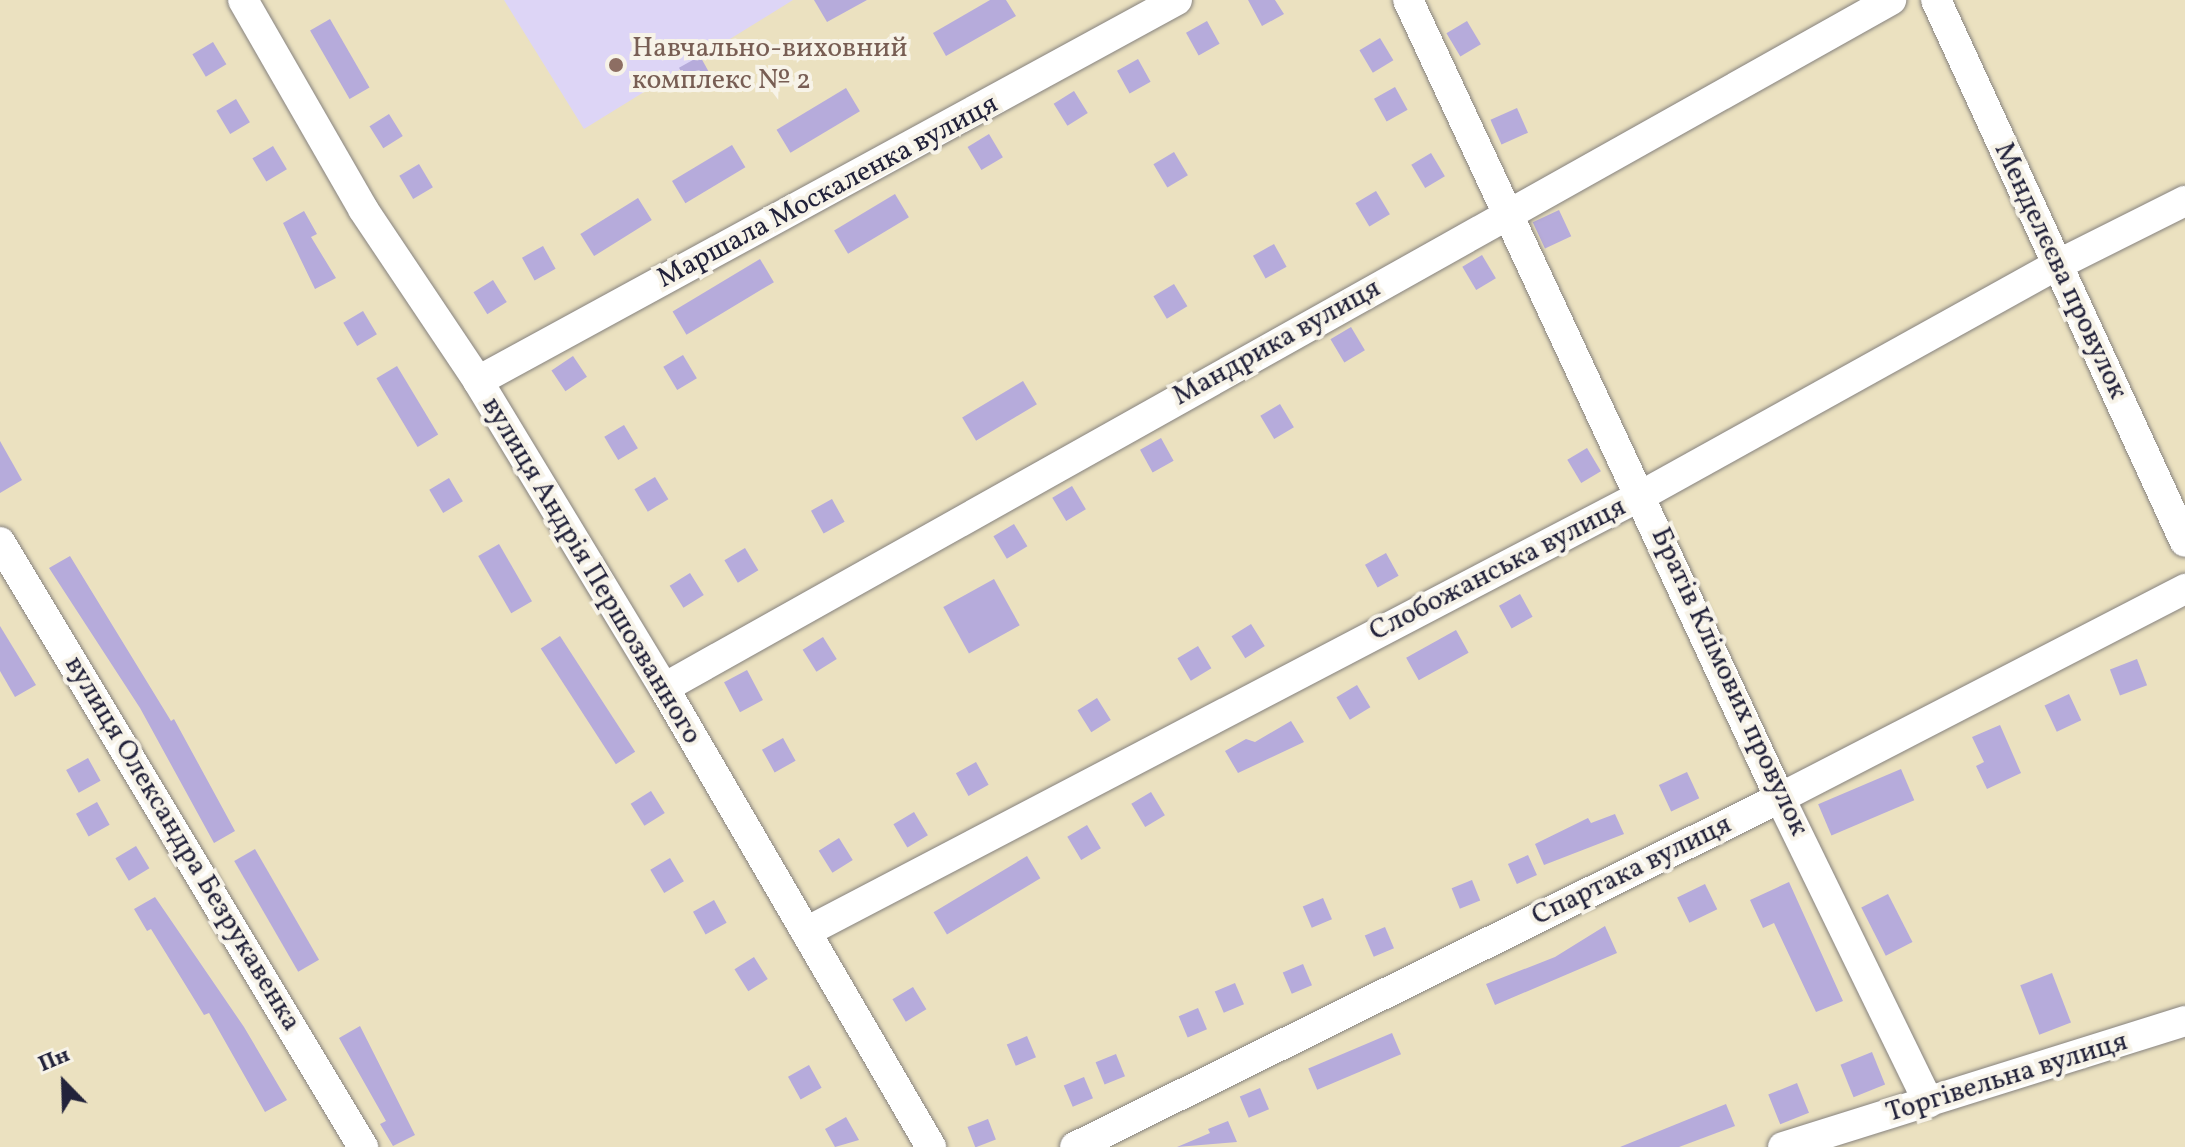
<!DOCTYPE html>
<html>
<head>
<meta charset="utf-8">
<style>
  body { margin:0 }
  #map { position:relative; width:2185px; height:1147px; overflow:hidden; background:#ebe1c0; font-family:Vollkorn,serif }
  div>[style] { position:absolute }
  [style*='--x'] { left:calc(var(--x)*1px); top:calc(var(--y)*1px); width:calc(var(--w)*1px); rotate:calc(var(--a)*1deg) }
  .built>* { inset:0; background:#ddd5f6 }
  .building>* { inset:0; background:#b6abdb; transform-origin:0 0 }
  .roads { filter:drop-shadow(0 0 2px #86827e) drop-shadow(0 0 2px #86827e) }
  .minor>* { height:30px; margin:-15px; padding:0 15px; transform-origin:15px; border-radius:15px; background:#fff }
  .dots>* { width:22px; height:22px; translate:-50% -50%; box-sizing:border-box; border:4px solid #f7f3e8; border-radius:50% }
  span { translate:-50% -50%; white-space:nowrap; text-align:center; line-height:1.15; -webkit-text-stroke:8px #f7f3e8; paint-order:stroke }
  .education-label { font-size:28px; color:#785e54 }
  .left { translate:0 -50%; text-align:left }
  .street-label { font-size:28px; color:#22223b }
  .north { position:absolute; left:24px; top:1043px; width:80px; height:80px; -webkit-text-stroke:6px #f7f3e8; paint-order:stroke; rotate:337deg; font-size:22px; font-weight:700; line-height:32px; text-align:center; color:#22223b }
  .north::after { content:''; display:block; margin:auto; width:28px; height:36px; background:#22223b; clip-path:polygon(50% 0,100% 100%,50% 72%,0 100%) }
</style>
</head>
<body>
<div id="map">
  <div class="built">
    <i style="clip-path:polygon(504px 0,793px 0,584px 129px)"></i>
  </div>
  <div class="building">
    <i style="clip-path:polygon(814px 0,867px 0,827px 22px)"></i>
    <i style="clip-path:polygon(990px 0,1006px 0,1016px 16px,946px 56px,933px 33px)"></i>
    <i style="clip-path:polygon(1248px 0,1275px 0,1284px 14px,1262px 26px)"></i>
    <i style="left:330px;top:19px;width:79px;height:23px;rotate:60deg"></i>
    <i style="left:1207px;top:21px;width:26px;height:24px;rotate:61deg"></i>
    <i style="left:1467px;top:21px;width:27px;height:24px;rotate:59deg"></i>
    <i style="left:1380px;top:38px;width:26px;height:24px;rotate:59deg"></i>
    <i style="left:213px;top:42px;width:26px;height:24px;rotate:59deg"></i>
    <i style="left:700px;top:56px;width:26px;height:24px;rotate:61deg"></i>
    <i style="left:1138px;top:59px;width:26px;height:24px;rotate:61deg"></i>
    <i style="left:1395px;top:87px;width:26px;height:24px;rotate:61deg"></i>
    <i style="left:846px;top:88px;width:27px;height:81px;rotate:59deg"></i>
    <i style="left:1074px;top:91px;width:26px;height:24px;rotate:58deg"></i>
    <i style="left:236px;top:99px;width:27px;height:23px;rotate:59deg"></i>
    <i style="left:1517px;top:108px;width:27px;height:29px;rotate:66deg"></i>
    <i style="left:389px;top:114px;width:26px;height:23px;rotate:58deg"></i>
    <i style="left:989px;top:134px;width:27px;height:25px;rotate:59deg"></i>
    <i style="left:732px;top:145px;width:26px;height:70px;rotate:59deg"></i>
    <i style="left:273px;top:146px;width:27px;height:24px;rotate:59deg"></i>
    <i style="left:1174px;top:152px;width:27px;height:24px;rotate:59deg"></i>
    <i style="left:1431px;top:153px;width:27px;height:23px;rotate:59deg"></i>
    <i style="left:419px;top:164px;width:27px;height:23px;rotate:59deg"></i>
    <i style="left:1376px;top:191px;width:27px;height:24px;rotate:59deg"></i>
    <i style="left:895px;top:194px;width:27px;height:71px;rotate:59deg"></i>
    <i style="left:638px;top:198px;width:26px;height:68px;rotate:58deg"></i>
    <i style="left:1559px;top:210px;width:29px;height:29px;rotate:65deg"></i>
    <i style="clip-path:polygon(304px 211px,317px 234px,311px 237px,336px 278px,315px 289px,283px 223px)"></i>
    <i style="left:1274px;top:244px;width:26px;height:24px;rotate:61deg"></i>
    <i style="left:543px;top:246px;width:26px;height:24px;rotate:61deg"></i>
    <i style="left:1482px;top:255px;width:27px;height:23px;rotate:59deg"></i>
    <i style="left:760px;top:259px;width:27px;height:102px;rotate:59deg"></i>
    <i style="left:493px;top:280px;width:26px;height:23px;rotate:58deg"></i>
    <i style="left:1174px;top:284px;width:26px;height:24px;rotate:59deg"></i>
    <i style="left:363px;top:311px;width:27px;height:23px;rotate:59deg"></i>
    <i style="left:1351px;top:327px;width:27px;height:24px;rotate:59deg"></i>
    <i style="left:683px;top:355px;width:27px;height:23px;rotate:59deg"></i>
    <i style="left:573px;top:356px;width:25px;height:26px;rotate:56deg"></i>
    <i style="left:397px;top:366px;width:80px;height:24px;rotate:59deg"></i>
    <i style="left:1023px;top:381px;width:27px;height:71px;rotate:59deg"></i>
    <i style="left:1280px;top:404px;width:27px;height:23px;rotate:59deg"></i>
    <i style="left:624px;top:425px;width:27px;height:23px;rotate:59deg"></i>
    <i style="left:1161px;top:438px;width:26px;height:24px;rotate:61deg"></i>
    <i style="clip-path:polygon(0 441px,22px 480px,0 493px)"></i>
    <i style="left:1587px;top:448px;width:27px;height:23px;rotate:59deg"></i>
    <i style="left:655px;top:477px;width:26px;height:24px;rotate:59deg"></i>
    <i style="left:449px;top:478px;width:27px;height:23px;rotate:59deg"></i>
    <i style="left:1072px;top:486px;width:27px;height:23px;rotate:59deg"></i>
    <i style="left:832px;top:499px;width:26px;height:24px;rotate:61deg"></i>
    <i style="left:1014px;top:524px;width:26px;height:24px;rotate:59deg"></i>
    <i style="left:499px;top:544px;width:66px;height:24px;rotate:60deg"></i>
    <i style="left:745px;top:548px;width:26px;height:24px;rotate:59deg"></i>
    <i style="left:1386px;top:553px;width:26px;height:24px;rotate:61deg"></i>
    <i style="clip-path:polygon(70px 556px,171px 721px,174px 719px,235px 831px,214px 843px,140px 708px,49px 568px)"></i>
    <i style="left:690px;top:573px;width:26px;height:24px;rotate:58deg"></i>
    <i style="left:994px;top:579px;width:53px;height:58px;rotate:61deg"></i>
    <i style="left:1520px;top:594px;width:26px;height:24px;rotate:61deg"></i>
    <i style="left:1251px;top:624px;width:26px;height:23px;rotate:58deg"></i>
    <i style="clip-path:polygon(0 626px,36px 685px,15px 697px,0 671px)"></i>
    <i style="left:1456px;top:630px;width:26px;height:57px;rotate:61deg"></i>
    <i style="left:560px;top:636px;width:138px;height:23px;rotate:57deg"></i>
    <i style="left:823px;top:637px;width:26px;height:24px;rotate:58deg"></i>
    <i style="left:1198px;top:646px;width:26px;height:24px;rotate:59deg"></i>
    <i style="left:2137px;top:659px;width:28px;height:29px;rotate:69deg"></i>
    <i style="left:747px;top:670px;width:34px;height:26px;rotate:62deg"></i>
    <i style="left:1357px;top:685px;width:26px;height:24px;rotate:59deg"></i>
    <i style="left:2069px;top:694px;width:29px;height:27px;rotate:65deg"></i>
    <i style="left:1097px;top:698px;width:26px;height:23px;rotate:58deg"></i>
    <i style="clip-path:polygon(1291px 721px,1304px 742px,1238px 773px,1225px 751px,1246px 739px,1255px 742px)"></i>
    <i style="clip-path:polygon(2000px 725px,2021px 773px,1987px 789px,1976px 766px,1984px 762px,1972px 737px)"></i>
    <i style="left:783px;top:738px;width:26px;height:24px;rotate:61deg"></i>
    <i style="left:88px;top:758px;width:26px;height:25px;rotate:61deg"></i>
    <i style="left:976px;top:762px;width:26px;height:23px;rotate:61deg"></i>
    <i style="left:1901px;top:769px;width:34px;height:90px;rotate:67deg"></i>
    <i style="left:1687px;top:772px;width:29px;height:31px;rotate:65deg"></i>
    <i style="left:651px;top:791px;width:26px;height:24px;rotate:58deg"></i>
    <i style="left:1151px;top:792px;width:27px;height:23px;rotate:59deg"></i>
    <i style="left:97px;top:802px;width:26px;height:24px;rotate:61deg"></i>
    <i style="left:914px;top:812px;width:27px;height:24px;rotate:59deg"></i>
    <i style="clip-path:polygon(1615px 814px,1624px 834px,1544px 865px,1535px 844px,1588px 818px,1591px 823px)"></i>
    <i style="left:1087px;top:825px;width:27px;height:23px;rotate:59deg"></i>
    <i style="left:839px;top:838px;width:26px;height:24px;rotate:58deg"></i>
    <i style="left:136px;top:846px;width:26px;height:24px;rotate:59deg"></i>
    <i style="left:255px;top:849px;width:128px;height:24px;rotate:60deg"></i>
    <i style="left:1528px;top:855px;width:22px;height:22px;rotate:66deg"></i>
    <i style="left:1027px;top:856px;width:26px;height:109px;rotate:59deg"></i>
    <i style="left:670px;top:858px;width:27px;height:23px;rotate:59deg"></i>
    <i style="left:1472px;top:880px;width:22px;height:22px;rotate:68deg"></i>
    <i style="clip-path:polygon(1789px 882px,1843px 1001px,1816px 1012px,1774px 923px,1763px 928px,1750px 900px)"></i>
    <i style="left:1705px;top:884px;width:28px;height:31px;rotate:64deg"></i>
    <i style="left:1888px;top:894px;width:54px;height:30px;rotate:63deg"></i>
    <i style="clip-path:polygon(155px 897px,244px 1027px,287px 1100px,265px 1112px,209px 1013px,204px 1015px,151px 929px,147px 931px,134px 909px)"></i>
    <i style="left:1323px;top:898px;width:23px;height:22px;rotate:67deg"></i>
    <i style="left:714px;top:900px;width:26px;height:24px;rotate:61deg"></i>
    <i style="clip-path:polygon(1605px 926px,1617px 953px,1495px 1005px,1486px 984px,1555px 957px)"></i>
    <i style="left:1385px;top:927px;width:23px;height:22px;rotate:67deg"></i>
    <i style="left:754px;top:957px;width:26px;height:23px;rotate:58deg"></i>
    <i style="left:1303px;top:964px;width:23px;height:22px;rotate:67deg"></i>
    <i style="left:2052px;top:973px;width:53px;height:34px;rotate:69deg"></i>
    <i style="left:1235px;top:983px;width:23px;height:22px;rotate:67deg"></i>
    <i style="left:913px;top:987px;width:26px;height:24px;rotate:59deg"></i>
    <i style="left:1198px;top:1008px;width:23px;height:21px;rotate:67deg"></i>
    <i style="clip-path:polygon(360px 1026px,415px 1135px,393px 1146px,380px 1124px,386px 1121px,339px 1038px)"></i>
    <i style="left:1392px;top:1033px;width:23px;height:91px;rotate:67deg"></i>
    <i style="left:1027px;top:1036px;width:23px;height:22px;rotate:67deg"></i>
    <i style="left:1872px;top:1052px;width:35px;height:34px;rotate:68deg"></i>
    <i style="left:1116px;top:1054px;width:24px;height:22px;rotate:68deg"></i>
    <i style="left:809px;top:1065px;width:26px;height:24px;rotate:61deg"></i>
    <i style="left:1084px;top:1077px;width:23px;height:22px;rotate:67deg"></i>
    <i style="left:1797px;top:1083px;width:32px;height:31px;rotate:68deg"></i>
    <i style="left:1260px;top:1088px;width:23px;height:22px;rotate:67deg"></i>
    <i style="clip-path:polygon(1726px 1104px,1735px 1126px,1679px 1147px,1620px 1147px)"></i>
    <i style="clip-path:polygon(846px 1117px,859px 1140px,835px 1147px,825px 1129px)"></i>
    <i style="left:988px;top:1119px;width:22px;height:22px;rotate:69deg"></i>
    <i style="clip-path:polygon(1228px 1121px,1237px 1142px,1177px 1147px,1210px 1133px,1208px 1129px)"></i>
  </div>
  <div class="roads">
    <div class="minor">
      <i style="--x:243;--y:0;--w:241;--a:60.1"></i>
      <i style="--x:363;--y:209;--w:207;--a:56.2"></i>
      <i style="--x:478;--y:381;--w:359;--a:58.8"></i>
      <i style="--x:664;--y:688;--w:531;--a:59.81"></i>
      <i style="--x:1408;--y:0;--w:880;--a:65.01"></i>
      <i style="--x:1780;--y:798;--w:339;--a:64"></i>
      <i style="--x:1936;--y:0;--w:596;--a:65.33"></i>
      <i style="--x:478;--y:381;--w:796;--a:-28.59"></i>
      <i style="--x:0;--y:542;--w:706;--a:59.04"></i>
      <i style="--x:664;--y:688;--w:1407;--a:-29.28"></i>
      <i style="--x:806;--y:932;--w:943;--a:-27.6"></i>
      <i style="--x:1642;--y:495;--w:474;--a:-29"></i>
      <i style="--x:2057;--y:265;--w:143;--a:-26.6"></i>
      <i style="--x:1075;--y:1147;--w:787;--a:-26.34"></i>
      <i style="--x:1780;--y:798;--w:456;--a:-27.3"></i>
      <i style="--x:1783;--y:1147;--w:421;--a:-17.4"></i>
    </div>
  </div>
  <div class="dots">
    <i style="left:616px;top:65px;background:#8d6e63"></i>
  </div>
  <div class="education-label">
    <span class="left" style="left:632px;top:65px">Навчально-виховний<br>комплекс № 2</span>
  </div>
  <div class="street-label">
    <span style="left:828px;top:192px;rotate:-28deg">Маршала Москаленка вулиця</span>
    <span style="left:2060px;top:271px;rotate:65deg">Менделєєва провулок</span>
    <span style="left:1277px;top:343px;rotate:-29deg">Мандрика вулиця</span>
    <span style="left:1498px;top:570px;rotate:-27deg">Слобожанська вулиця</span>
    <span style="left:591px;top:571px;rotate:59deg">вулиця Андрія Першозванного</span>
    <span style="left:1729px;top:682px;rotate:65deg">Братів Клімових провулок</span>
    <span style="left:182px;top:844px;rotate:59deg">вулиця Олександра Безрукавенка</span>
    <span style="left:1632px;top:871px;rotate:-26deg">Спартака вулиця</span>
    <span style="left:2007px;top:1078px;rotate:-17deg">Торгівельна вулиця</span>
  </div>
  <div class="north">Пн</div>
</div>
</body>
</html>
